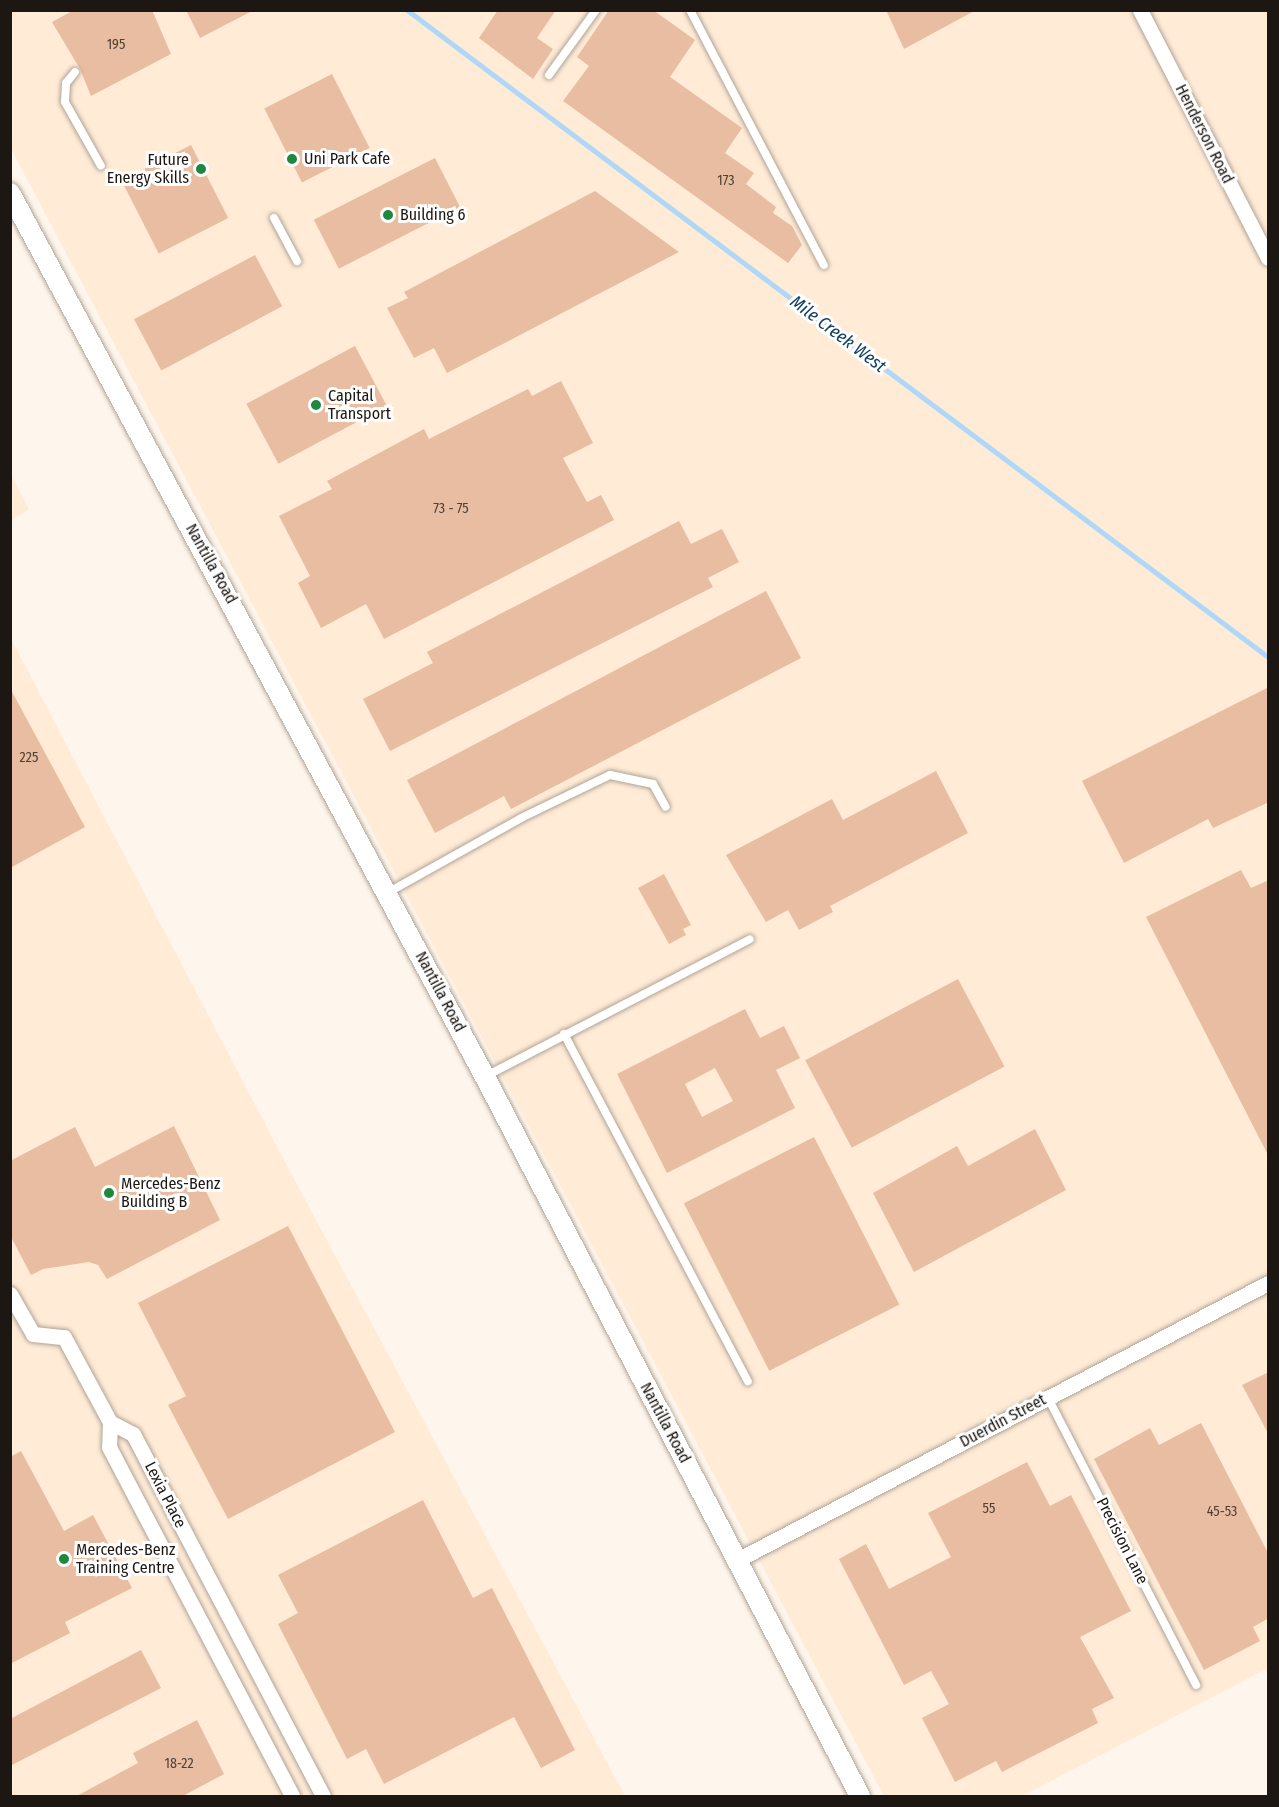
<!DOCTYPE html>
<html>
<head>
<meta charset="utf-8">
<style>
  body { margin:0 }
  #map { position:relative; width:1279px; height:1807px; overflow:hidden; background:#fef5ec; font-family:"Fira Sans Condensed",sans-serif }
  div>[style] { position:absolute }
  [style*='--x'] { left:calc(var(--x)*1px); top:calc(var(--y)*1px); width:calc(var(--w)*1px); rotate:calc(var(--a)*1deg) }
  .built>* { inset:0; background:#ffebd6 }
  .stream>* { height:5px; margin:-2.5px; padding:0 2.5px; transform-origin:2.5px; border-radius:2.5px; background:#aed7f8 }
  .building>* { inset:0; background:#e8bda1; transform-origin:0 0 }
  .roads { filter:drop-shadow(0 0 2px #b1a496) drop-shadow(0 0 2px #b1a496) }
  .service>* { height:8px; margin:-4px; padding:0 4px; transform-origin:4px; border-radius:4px; background:#fff }
  .minor>* { height:15px; margin:-7.5px; padding:0 7.5px; transform-origin:7.5px; border-radius:7.5px; background:#fff }
  .tertiary>* { height:20px; margin:-10px; padding:0 10px; transform-origin:10px; border-radius:10px; background:#fff }
  .dots>* { width:16px; height:16px; translate:-50% -50%; box-sizing:border-box; border:3px solid #fff; border-radius:50% }
  span { translate:-50% -50%; white-space:nowrap; text-align:center; line-height:1.15; -webkit-text-stroke:6px #fff; paint-order:stroke }
  .number-label { font-size:14px; color:#4f4036 }
  .number-label span { -webkit-text-stroke-width:0 }
  .street-label { font-size:16px; color:#1c1712 }
  .poi-label { font-size:16px; color:#1c1712 }
  .left { translate:0 -50%; text-align:left }
  .right { translate:-100% -50%; text-align:right }
  .water-label { font-size:18px; color:#114060; font-style:italic }
  .frame { position:absolute; inset:0; border:12px solid #1c1712; pointer-events:none }
</style>
</head>
<body>
<div id="map">
  <div class="built">
    <i style="clip-path:polygon(10px 11px,1268px 11px,1268px 1668px,1022px 1796px,884px 1796px,11px 149px)"></i>
    <i style="clip-path:polygon(10px 474px,29px 509px,11px 520px,10px 520px)"></i>
    <i style="clip-path:polygon(10px 637px,294px 1179px,625px 1796px,11px 1796px)"></i>
  </div>
  <div class="stream">
    <i style="--x:407;--y:10;--w:1077;--a:36.92"></i>
  </div>
  <div class="building">
    <i style="clip-path:polygon(74px 10px,152px 10px,171px 54px,91px 96px,80px 69px,52px 22px)"></i>
    <i style="clip-path:polygon(186px 10px,254px 10px,200px 38px)"></i>
    <i style="clip-path:polygon(498px 10px,556px 10px,537px 38px,553px 49px,533px 79px,479px 38px)"></i>
    <i style="clip-path:polygon(609px 10px,653px 10px,695px 40px,670px 77px,742px 128px,725px 153px,754px 173px,746px 184px,776px 207px,773px 213px,792px 226px,802px 245px,788px 263px,563px 101px,589px 66px,577px 57px)"></i>
    <i style="clip-path:polygon(886px 10px,976px 10px,904px 49px)"></i>
    <i style="left:332px;top:74px;width:83px;height:76px;rotate:63deg"></i>
    <i style="left:191px;top:145px;width:82px;height:78px;rotate:63deg"></i>
    <i style="left:435px;top:158px;width:55px;height:136px;rotate:63deg"></i>
    <i style="clip-path:polygon(595px 191px,679px 252px,447px 373px,434px 348px,414px 358px,387px 308px,408px 298px,404px 292px)"></i>
    <i style="left:255px;top:255px;width:58px;height:137px;rotate:62deg"></i>
    <i style="left:355px;top:346px;width:68px;height:123px;rotate:62deg"></i>
    <i style="clip-path:polygon(561px 381px,593px 443px,563px 458px,587px 502px,601px 495px,614px 520px,384px 639px,366px 604px,321px 628px,298px 583px,310px 576px,279px 516px,332px 489px,327px 481px,424px 429px,429px 439px,528px 389px,532px 396px)"></i>
    <i style="clip-path:polygon(679px 521px,691px 544px,722px 529px,739px 562px,708px 578px,713px 587px,390px 751px,363px 699px,433px 663px,427px 652px)"></i>
    <i style="clip-path:polygon(766px 591px,801px 658px,511px 809px,504px 796px,435px 833px,407px 780px)"></i>
    <i style="clip-path:polygon(1269px 687px,1269px 802px,1213px 828px,1208px 819px,1124px 863px,1082px 781px)"></i>
    <i style="clip-path:polygon(10px 688px,85px 827px,10px 868px)"></i>
    <i style="clip-path:polygon(936px 771px,968px 833px,830px 906px,833px 912px,799px 930px,788px 910px,766px 922px,726px 855px,832px 799px,843px 820px)"></i>
    <i style="clip-path:polygon(1241px 870px,1251px 888px,1269px 880px,1269px 1157px,1146px 917px)"></i>
    <i style="clip-path:polygon(664px 874px,691px 925px,683px 929px,686px 935px,669px 944px,638px 888px)"></i>
    <i style="left:958px;top:979px;width:99px;height:173px;rotate:62deg"></i>
    <i style="clip-path:polygon(evenodd,745px 1009px,760px 1038px,784px 1026px,800px 1058px,776px 1070px,795px 1108px,667px 1173px,617px 1074px,745px 1009px,715px 1068px,733px 1101px,702px 1117px,685px 1084px,715px 1068px)"></i>
    <i style="clip-path:polygon(174px 1126px,220px 1220px,107px 1279px,98px 1265px,89px 1262px,43px 1269px,31px 1275px,10px 1235px,10px 1161px,75px 1127px,95px 1167px)"></i>
    <i style="clip-path:polygon(1035px 1129px,1066px 1190px,914px 1272px,873px 1193px,957px 1146px,968px 1166px)"></i>
    <i style="left:814px;top:1137px;width:188px;height:146px;rotate:63deg"></i>
    <i style="clip-path:polygon(288px 1226px,395px 1432px,228px 1519px,168px 1405px,186px 1396px,138px 1303px)"></i>
    <i style="clip-path:polygon(1269px 1372px,1269px 1435px,1242px 1385px)"></i>
    <i style="clip-path:polygon(1201px 1423px,1269px 1555px,1269px 1618px,1253px 1627px,1260px 1641px,1204px 1670px,1094px 1459px,1150px 1428px,1159px 1445px)"></i>
    <i style="clip-path:polygon(21px 1451px,64px 1531px,93px 1515px,132px 1588px,65px 1622px,70px 1633px,10px 1664px,10px 1457px)"></i>
    <i style="clip-path:polygon(1027px 1462px,1050px 1506px,1071px 1495px,1131px 1611px,1080px 1637px,1114px 1698px,1092px 1709px,1098px 1723px,1002px 1772px,996px 1761px,955px 1782px,922px 1718px,949px 1704px,931px 1671px,904px 1685px,839px 1559px,866px 1544px,889px 1589px,951px 1557px,928px 1513px)"></i>
    <i style="clip-path:polygon(423px 1500px,473px 1598px,492px 1588px,575px 1750px,541px 1768px,514px 1717px,384px 1784px,366px 1749px,347px 1759px,278px 1624px,298px 1613px,278px 1575px)"></i>
    <i style="clip-path:polygon(141px 1650px,161px 1688px,10px 1766px,10px 1719px)"></i>
    <i style="clip-path:polygon(197px 1720px,224px 1774px,181px 1797px,75px 1797px,138px 1763px,133px 1753px)"></i>
  </div>
  <div class="roads">
    <div class="service">
      <i style="--x:690;--y:10;--w:288;--a:62.3"></i>
      <i style="--x:75;--y:72;--w:14;--a:129"></i>
      <i style="--x:66;--y:83;--w:19;--a:93"></i>
      <i style="--x:65;--y:102;--w:73;--a:60.6"></i>
      <i style="--x:549;--y:75;--w:80;--a:-54.1"></i>
      <i style="--x:274;--y:218;--w:49;--a:61.9"></i>
      <i style="--x:387;--y:893;--w:154;--a:-29.2"></i>
      <i style="--x:521;--y:818;--w:99;--a:-25.8"></i>
      <i style="--x:610;--y:775;--w:44;--a:11.8"></i>
      <i style="--x:653;--y:784;--w:26;--a:61"></i>
      <i style="--x:564;--y:1034;--w:393;--a:62.1"></i>
      <i style="--x:486;--y:1076;--w:297;--a:-27.4"></i>
      <i style="--x:1048;--y:1398;--w:323;--a:62.7"></i>
    </div>
    <div class="minor">
      <i style="--x:1140;--y:10;--w:279;--a:62.7"></i>
      <i style="--x:10;--y:1294;--w:46;--a:60.1"></i>
      <i style="--x:33;--y:1334;--w:31;--a:6"></i>
      <i style="--x:64;--y:1337;--w:97;--a:61.6"></i>
      <i style="--x:110;--y:1422;--w:25;--a:92"></i>
      <i style="--x:109;--y:1447;--w:394;--a:62.3"></i>
      <i style="--x:110;--y:1422;--w:26;--a:28"></i>
      <i style="--x:133;--y:1434;--w:409;--a:62.3"></i>
      <i style="--x:737;--y:1560;--w:599;--a:-27.55"></i>
    </div>
    <div class="tertiary">
      <i style="--x:10;--y:193;--w:1004;--a:61.75"></i>
      <i style="--x:485;--y:1077;--w:811;--a:62.46"></i>
    </div>
  </div>
  <div class="dots">
    <i style="left:292px;top:159px;background:#1d883e"></i>
    <i style="left:201px;top:169px;background:#1d883e"></i>
    <i style="left:388px;top:215px;background:#1d883e"></i>
    <i style="left:316px;top:405px;background:#1d883e"></i>
    <i style="left:109px;top:1193px;background:#1d883e"></i>
    <i style="left:64px;top:1559px;background:#1d883e"></i>
  </div>
  <div class="number-label">
    <span style="left:116px;top:45px">195</span>
    <span style="left:726px;top:181px">173</span>
    <span style="left:451px;top:509px">73 - 75</span>
    <span style="left:29px;top:758px">225</span>
    <span style="left:989px;top:1509px">55</span>
    <span style="left:1222px;top:1512px">45-53</span>
    <span style="left:179px;top:1764px">18-22</span>
  </div>
  <div class="street-label">
    <span style="left:1204px;top:134px;rotate:63deg">Henderson Road</span>
    <span style="left:211px;top:564px;rotate:61deg">Nantilla Road</span>
    <span style="left:440px;top:992px;rotate:62deg">Nantilla Road</span>
    <span style="left:1003px;top:1421px;rotate:-28deg">Duerdin Street</span>
    <span style="left:665px;top:1423px;rotate:62deg">Nantilla Road</span>
    <span style="left:165px;top:1495px;rotate:63deg">Lexia Place</span>
    <span style="left:1122px;top:1541px;rotate:63deg">Precision Lane</span>
  </div>
  <div class="poi-label">
    <span class="left" style="left:304px;top:159px">Uni Park Cafe</span>
    <span class="right" style="left:189px;top:169px">Future<br>Energy Skills</span>
    <span class="left" style="left:400px;top:215px">Building 6</span>
    <span class="left" style="left:328px;top:405px">Capital<br>Transport</span>
    <span class="left" style="left:121px;top:1193px">Mercedes-Benz<br>Building B</span>
    <span class="left" style="left:76px;top:1559px">Mercedes-Benz<br>Training Centre</span>
  </div>
  <div class="water-label">
    <span style="left:838px;top:334px;rotate:37deg">Mile Creek West</span>
  </div>
  <div class="frame"></div>
</div>
</body>
</html>
